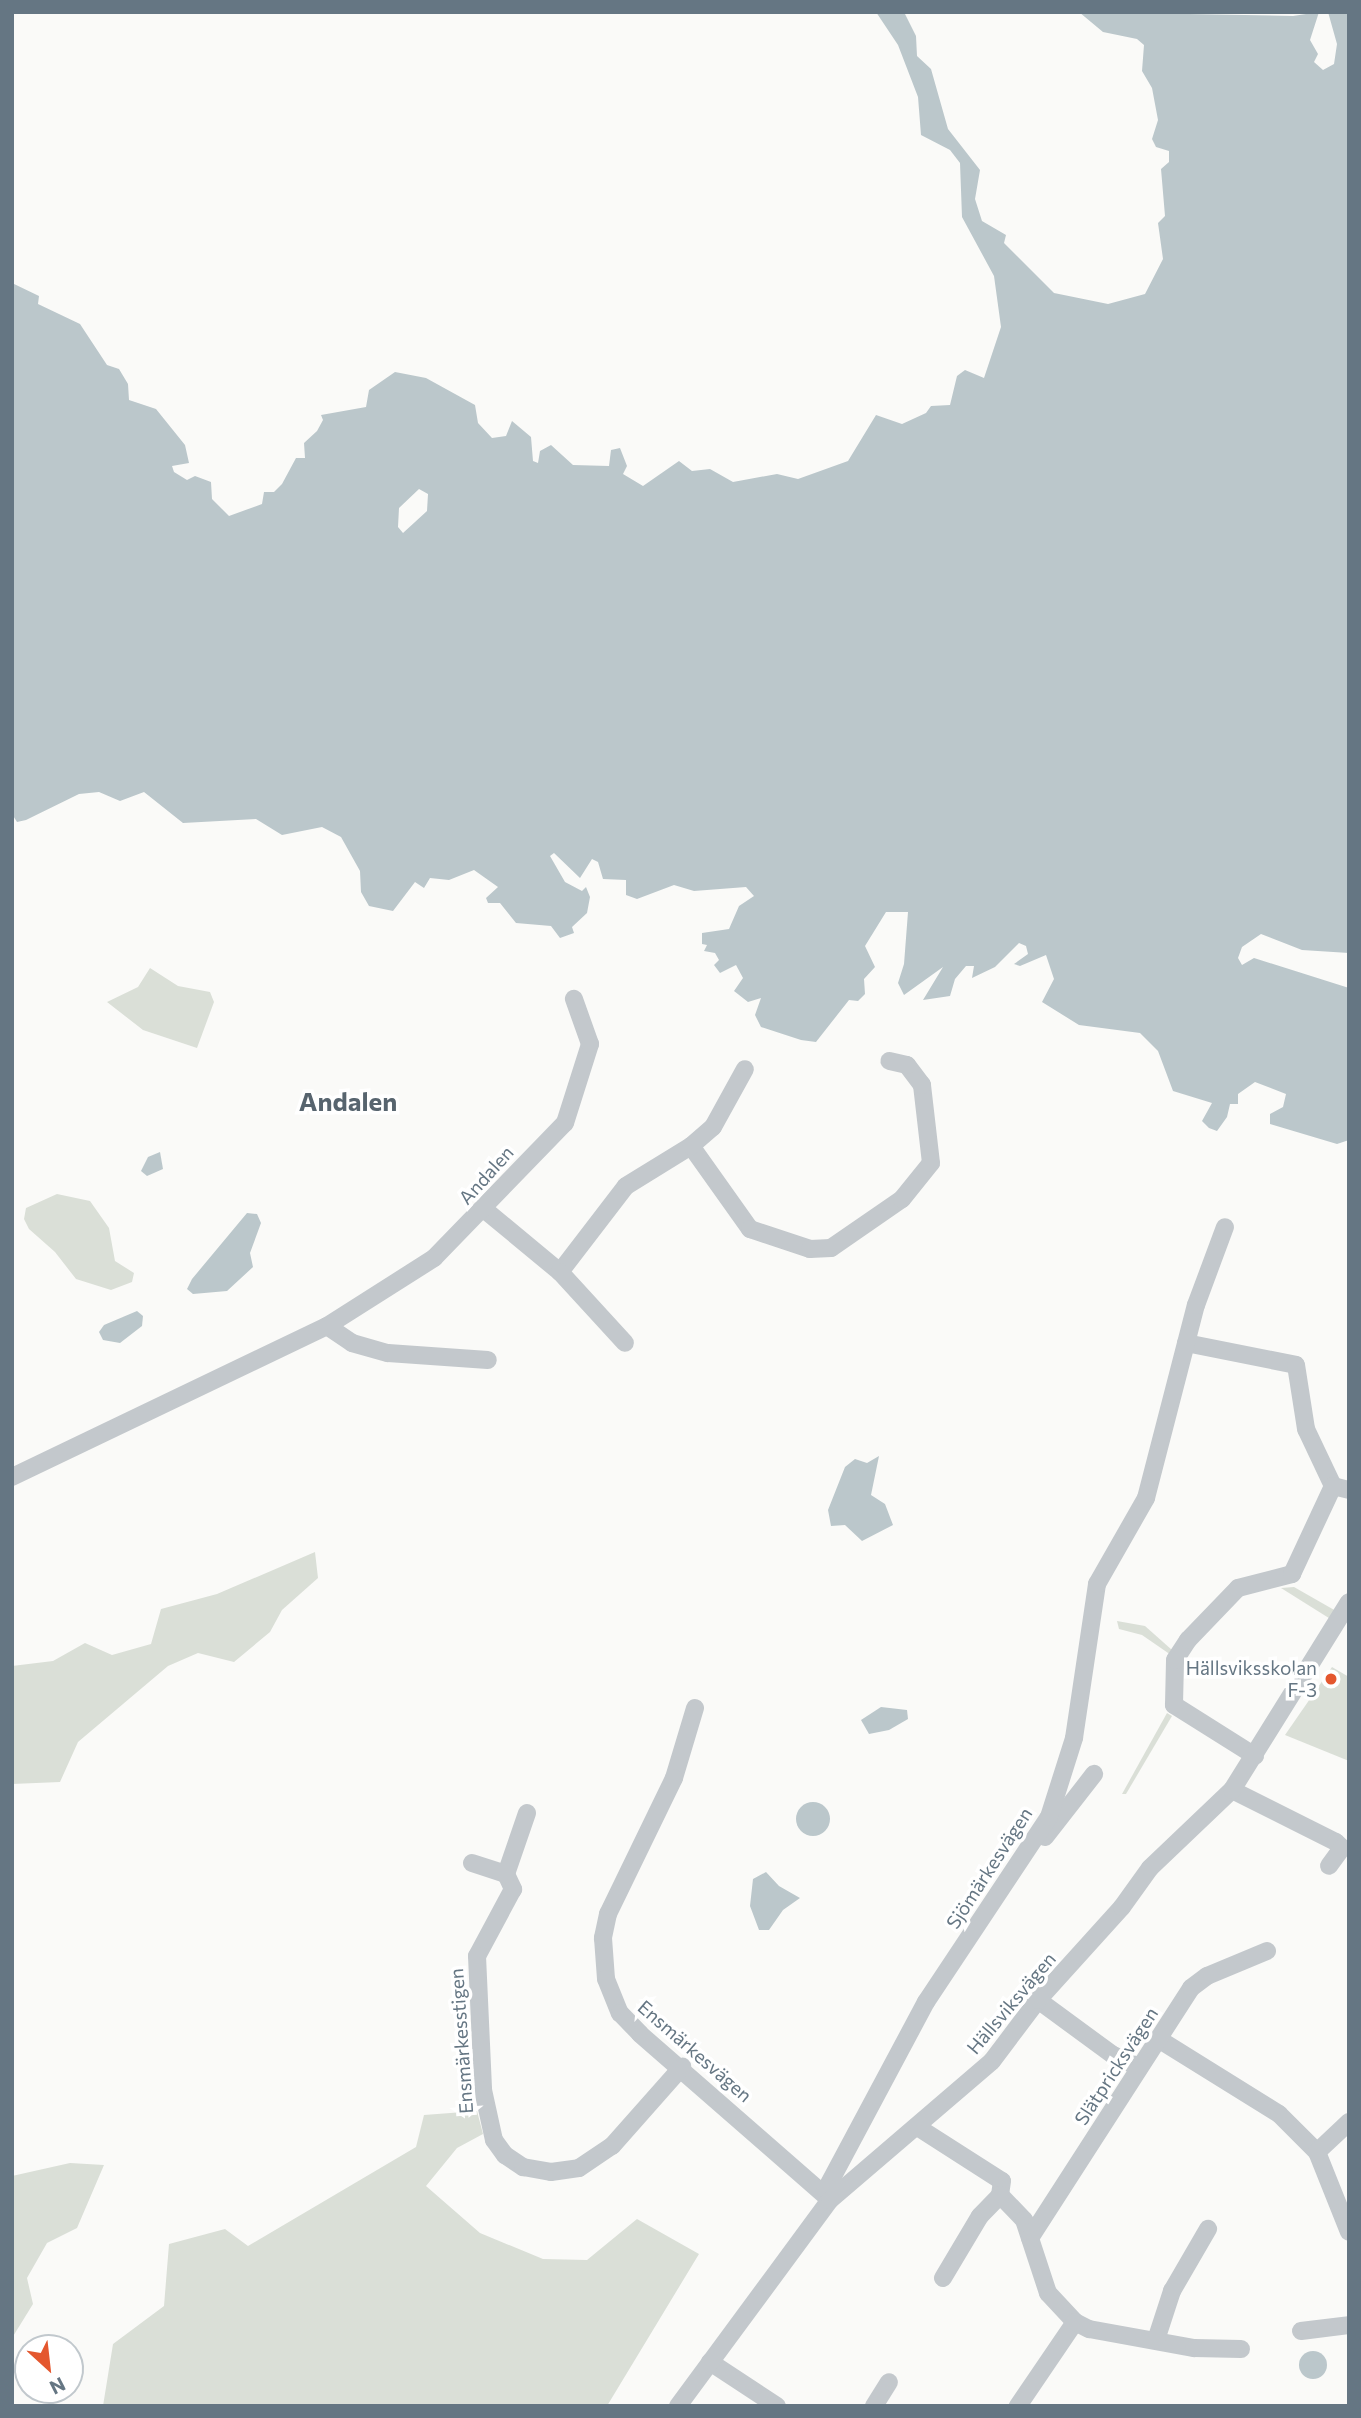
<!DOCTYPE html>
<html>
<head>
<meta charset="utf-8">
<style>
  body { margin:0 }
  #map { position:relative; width:1361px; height:2418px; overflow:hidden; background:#fafaf8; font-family:Commissioner,sans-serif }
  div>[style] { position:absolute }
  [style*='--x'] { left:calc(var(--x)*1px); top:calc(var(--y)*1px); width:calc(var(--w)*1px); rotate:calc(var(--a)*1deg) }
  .green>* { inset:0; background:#dadfd7 }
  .water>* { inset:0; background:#bbc7cb }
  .round { border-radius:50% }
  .minor>* { height:18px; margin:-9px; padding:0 9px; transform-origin:9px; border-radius:9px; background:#c3c8cc }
  .dots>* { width:19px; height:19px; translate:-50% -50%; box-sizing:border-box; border:4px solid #fff; border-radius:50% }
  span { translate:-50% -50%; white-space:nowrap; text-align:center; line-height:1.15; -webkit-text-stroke:7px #fff; paint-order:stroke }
  .street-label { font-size:19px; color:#657683 }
  .poi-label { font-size:19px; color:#657683 }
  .right { translate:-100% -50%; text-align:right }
  .district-label { font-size:26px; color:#57646e; font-weight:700 }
  .frame { position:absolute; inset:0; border:14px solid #657683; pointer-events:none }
  .north { position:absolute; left:14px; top:2334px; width:70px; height:70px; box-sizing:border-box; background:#fff; border:2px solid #c1c8cd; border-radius:50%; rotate:153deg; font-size:19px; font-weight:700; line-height:28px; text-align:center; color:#657683 }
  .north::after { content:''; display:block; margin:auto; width:24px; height:32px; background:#e4572e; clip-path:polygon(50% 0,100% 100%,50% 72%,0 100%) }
</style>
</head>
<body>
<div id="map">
  <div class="green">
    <i style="clip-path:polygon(150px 968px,178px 986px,210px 992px,214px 1002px,197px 1048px,143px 1030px,107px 1002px,138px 987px)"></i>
    <i style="clip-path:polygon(57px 1194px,90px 1201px,109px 1228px,115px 1261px,134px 1273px,132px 1282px,111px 1290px,76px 1279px,55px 1252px,29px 1229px,24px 1219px,26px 1208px)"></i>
    <i style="clip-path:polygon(315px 1552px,318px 1578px,282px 1610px,270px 1632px,234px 1662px,198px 1653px,168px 1666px,78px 1742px,60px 1782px,12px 1784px,12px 1666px,53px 1661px,85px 1643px,112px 1655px,151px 1644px,161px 1609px,217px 1594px)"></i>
    <i style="clip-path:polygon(1294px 1587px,1336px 1611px,1332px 1620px,1281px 1588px)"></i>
    <i style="clip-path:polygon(1117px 1621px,1145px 1626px,1172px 1650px,1171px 1655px,1142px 1635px,1119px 1629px)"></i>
    <i style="clip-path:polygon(1332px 1667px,1349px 1677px,1349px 1761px,1285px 1735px)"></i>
    <i style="clip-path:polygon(1167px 1713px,1172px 1716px,1126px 1794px,1122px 1794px)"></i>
    <i style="clip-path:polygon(477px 2111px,483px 2134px,457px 2148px,426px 2186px,480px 2233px,543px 2259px,587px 2260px,637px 2219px,699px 2254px,607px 2406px,103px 2406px,113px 2344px,164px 2306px,169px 2244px,225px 2229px,248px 2246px,416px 2147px,424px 2115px)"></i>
    <i style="clip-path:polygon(70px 2163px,104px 2165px,77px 2228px,47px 2243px,27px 2278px,33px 2304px,12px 2338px,12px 2176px)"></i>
  </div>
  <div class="water">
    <i style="clip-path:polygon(evenodd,876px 12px,904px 12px,916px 36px,917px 56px,931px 69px,948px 129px,980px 170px,975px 199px,982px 221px,1006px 235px,1004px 243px,1054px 293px,1108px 304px,1145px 294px,1163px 259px,1158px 223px,1165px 216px,1161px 169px,1169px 162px,1169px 151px,1156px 147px,1152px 139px,1158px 120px,1152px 88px,1142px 71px,1144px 45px,1137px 39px,1103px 32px,1079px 12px,1293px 16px,1319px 12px,1310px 40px,1318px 54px,1314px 62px,1323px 70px,1334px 64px,1337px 44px,1328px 12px,1349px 12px,1349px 953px,1302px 950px,1261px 934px,1242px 947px,1238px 958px,1242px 965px,1254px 958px,1349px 988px,1349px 1140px,1337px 1144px,1270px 1124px,1270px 1114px,1283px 1107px,1286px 1094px,1255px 1082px,1238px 1094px,1238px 1104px,1230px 1104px,1227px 1117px,1217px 1131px,1209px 1128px,1202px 1121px,1212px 1103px,1173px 1091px,1158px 1051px,1140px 1033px,1079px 1025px,1042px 1002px,1054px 979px,1046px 955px,1020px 966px,1014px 964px,1028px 954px,1026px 946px,1019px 943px,995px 967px,972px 978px,974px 966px,966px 966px,955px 979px,950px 996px,923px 1000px,943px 967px,904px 995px,898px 983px,904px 964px,908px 912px,886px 912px,865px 946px,875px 967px,864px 979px,865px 994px,858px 1001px,849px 1000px,816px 1042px,801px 1040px,761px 1027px,755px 1015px,761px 998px,748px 1002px,734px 991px,743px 978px,736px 965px,720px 973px,714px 965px,719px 960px,715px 953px,704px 951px,707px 945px,702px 944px,702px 933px,729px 929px,739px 906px,754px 896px,746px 887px,694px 891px,674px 885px,637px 899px,626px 895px,626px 880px,603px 879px,598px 862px,592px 859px,580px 878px,554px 853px,550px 856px,565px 882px,582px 891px,586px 887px,590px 897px,587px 913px,572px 927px,574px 933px,560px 938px,551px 926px,516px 923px,500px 903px,488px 903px,486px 898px,498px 887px,474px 870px,449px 880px,430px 878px,424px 888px,415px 882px,393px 911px,369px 906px,361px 892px,360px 871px,341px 837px,322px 827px,282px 835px,256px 819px,183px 823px,144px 792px,120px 801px,99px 792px,79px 794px,26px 820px,17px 822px,12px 814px,12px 283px,39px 296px,38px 304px,80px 324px,107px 365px,119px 369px,128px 384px,129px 400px,156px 409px,185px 445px,189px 463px,172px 466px,174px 472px,187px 480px,195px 476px,211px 482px,212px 499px,229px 516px,262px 504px,264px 492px,274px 492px,282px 484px,296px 458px,305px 458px,304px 443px,317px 431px,323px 420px,321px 415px,366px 407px,369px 390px,395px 372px,426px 378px,475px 405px,478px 423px,492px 438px,506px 436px,512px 421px,531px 437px,533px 461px,538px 463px,540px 451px,551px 445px,573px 465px,609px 466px,611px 450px,620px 448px,627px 466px,623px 474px,643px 486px,679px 461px,692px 471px,710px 469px,733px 482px,777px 474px,798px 479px,848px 461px,876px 415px,902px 424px,926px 413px,931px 406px,950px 405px,957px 376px,965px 370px,984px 378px,1001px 327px,994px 276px,962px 217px,960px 163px,950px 150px,921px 135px,918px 97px,898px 45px,876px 12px,419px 489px,428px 494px,427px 511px,403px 533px,398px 527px,399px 508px,419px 489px)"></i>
    <i style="clip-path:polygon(160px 1152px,163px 1169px,147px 1176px,141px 1171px,148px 1157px)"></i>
    <i style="clip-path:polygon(247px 1213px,257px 1214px,261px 1223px,250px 1253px,253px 1267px,227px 1291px,193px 1294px,187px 1289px,192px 1279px)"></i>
    <i style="clip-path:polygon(137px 1311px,143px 1316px,142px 1326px,120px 1343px,103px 1340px,99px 1332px,104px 1325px)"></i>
    <i style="clip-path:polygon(879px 1456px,871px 1495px,885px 1504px,893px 1525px,862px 1541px,845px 1525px,831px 1526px,828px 1510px,845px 1467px,855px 1459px,867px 1463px)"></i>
    <i style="clip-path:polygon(881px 1707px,907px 1710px,908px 1719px,889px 1730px,869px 1734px,861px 1720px)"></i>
    <i class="round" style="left:796px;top:1802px;width:34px;height:34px"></i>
    <i style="clip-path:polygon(766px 1872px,779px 1886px,800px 1898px,783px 1910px,769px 1930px,759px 1930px,750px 1906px,753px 1879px)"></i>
    <i class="round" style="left:1299px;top:2351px;width:28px;height:28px"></i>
  </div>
  <div class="minor">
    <i style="--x:691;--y:1146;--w:102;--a:54.6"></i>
    <i style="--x:750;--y:1229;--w:63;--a:18.4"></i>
    <i style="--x:810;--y:1249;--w:21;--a:-3"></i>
    <i style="--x:831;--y:1248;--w:86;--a:-34.6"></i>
    <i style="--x:902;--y:1199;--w:46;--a:-51.1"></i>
    <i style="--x:931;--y:1163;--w:79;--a:-96.6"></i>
    <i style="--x:922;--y:1085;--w:25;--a:-127"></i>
    <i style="--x:907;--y:1065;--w:18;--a:-167"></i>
    <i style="--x:485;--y:1210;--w:97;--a:39.6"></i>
    <i style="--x:560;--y:1272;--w:108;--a:-52.5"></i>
    <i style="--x:626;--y:1186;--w:76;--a:-31.6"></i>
    <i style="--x:691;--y:1146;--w:29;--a:-41"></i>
    <i style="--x:713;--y:1127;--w:66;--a:-61.1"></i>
    <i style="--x:560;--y:1272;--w:96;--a:47.5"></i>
    <i style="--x:327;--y:1326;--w:30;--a:34"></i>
    <i style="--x:352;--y:1343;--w:37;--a:16"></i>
    <i style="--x:388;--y:1353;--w:100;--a:4"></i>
    <i style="--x:1186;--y:1343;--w:112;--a:11.3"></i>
    <i style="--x:1296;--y:1365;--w:65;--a:81.1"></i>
    <i style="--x:1306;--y:1429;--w:63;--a:64.7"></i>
    <i style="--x:1333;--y:1486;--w:16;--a:14"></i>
    <i style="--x:12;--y:1477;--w:349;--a:-25.6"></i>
    <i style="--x:327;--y:1326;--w:127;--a:-32.4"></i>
    <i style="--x:434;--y:1258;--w:188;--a:-45.9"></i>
    <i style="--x:565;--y:1123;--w:83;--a:-72.4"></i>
    <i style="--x:590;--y:1044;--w:48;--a:-109.6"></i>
    <i style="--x:695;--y:1708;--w:73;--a:106.7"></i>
    <i style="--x:674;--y:1778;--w:151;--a:115.9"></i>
    <i style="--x:608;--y:1914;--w:25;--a:102"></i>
    <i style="--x:603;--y:1938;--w:41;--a:85.8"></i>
    <i style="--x:606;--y:1979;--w:37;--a:68"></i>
    <i style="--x:620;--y:2013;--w:29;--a:46"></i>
    <i style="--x:640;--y:2034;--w:252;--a:41.1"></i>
    <i style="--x:1255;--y:1756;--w:96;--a:-147.8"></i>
    <i style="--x:1174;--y:1705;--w:45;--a:-88.7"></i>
    <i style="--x:1175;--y:1660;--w:24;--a:-57"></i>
    <i style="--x:1188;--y:1640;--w:72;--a:-46.1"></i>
    <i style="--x:1238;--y:1588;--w:56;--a:-14.5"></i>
    <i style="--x:1292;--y:1574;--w:97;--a:-65"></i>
    <i style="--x:1232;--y:1790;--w:116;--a:26.6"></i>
    <i style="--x:1336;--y:1842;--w:8;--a:45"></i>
    <i style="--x:1342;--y:1848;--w:22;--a:126"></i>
    <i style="--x:527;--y:1813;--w:65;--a:109"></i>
    <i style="--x:506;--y:1874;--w:17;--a:65"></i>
    <i style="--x:513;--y:1889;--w:76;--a:118.2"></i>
    <i style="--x:477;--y:1956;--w:134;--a:87.4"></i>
    <i style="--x:483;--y:2090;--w:51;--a:77.6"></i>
    <i style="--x:494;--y:2140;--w:19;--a:54"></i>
    <i style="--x:505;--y:2155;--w:22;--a:34"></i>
    <i style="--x:523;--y:2167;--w:28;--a:10"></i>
    <i style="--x:551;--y:2172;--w:28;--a:-8"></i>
    <i style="--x:579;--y:2168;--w:40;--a:-34"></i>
    <i style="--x:612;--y:2146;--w:106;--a:-48.5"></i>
    <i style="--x:1045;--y:1837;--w:80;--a:-52.1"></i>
    <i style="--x:472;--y:1863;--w:36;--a:18"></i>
    <i style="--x:1038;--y:2000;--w:93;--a:36.3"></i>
    <i style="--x:1113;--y:2055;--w:29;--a:25"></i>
    <i style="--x:1160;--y:2040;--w:140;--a:31.9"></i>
    <i style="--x:1279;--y:2114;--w:54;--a:45"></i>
    <i style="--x:1317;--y:2152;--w:86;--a:68.2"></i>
    <i style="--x:919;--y:2128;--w:98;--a:32.6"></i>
    <i style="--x:1002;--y:2181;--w:14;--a:98"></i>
    <i style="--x:1000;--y:2195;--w:35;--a:46"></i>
    <i style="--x:1024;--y:2220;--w:77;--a:71.8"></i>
    <i style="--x:1048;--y:2293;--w:40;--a:47"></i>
    <i style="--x:1075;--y:2322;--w:102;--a:124.2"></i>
    <i style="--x:1317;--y:2152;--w:44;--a:-43.2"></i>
    <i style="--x:824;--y:2193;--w:217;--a:-61.9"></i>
    <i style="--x:926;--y:2002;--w:222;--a:-56.4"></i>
    <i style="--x:1049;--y:1817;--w:83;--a:-72.4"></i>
    <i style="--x:1074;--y:1738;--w:156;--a:-81.5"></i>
    <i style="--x:1097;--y:1584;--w:99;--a:-60.3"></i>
    <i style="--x:1146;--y:1498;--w:199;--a:-75.5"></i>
    <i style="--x:1196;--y:1305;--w:83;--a:-69.6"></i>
    <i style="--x:1030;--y:2238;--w:297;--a:-57.2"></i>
    <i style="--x:1191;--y:1988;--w:20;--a:-37"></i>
    <i style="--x:1207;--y:1976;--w:65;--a:-22.6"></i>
    <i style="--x:943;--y:2278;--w:72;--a:-59.2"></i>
    <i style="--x:980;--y:2216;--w:29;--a:-46"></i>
    <i style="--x:1075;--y:2322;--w:16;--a:27"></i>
    <i style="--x:1089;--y:2329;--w:107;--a:10.3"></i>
    <i style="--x:1194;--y:2348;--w:47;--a:1.2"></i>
    <i style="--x:1301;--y:2331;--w:48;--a:-7.1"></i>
    <i style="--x:1156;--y:2340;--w:52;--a:-71.9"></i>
    <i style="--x:1172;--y:2291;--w:72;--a:-59.9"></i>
    <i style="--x:710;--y:2362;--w:80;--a:33.3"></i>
    <i style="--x:678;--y:2406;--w:256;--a:-53.6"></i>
    <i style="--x:830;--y:2200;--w:213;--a:-40.6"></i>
    <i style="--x:992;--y:2061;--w:76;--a:-53"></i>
    <i style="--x:1038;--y:2000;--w:125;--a:-47.9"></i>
    <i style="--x:1122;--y:1907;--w:48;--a:-54.3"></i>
    <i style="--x:1150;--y:1868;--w:113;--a:-43.6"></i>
    <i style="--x:1232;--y:1790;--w:221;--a:-58.1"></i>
    <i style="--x:874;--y:2406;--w:28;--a:-58"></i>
  </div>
  <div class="dots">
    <i style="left:1331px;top:1679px;background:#e4572e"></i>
  </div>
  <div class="street-label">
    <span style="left:486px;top:1175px;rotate:-48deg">Andalen</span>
    <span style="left:989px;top:1868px;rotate:-57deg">Sjömärkesvägen</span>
    <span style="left:1011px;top:2003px;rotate:-50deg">Hällsviksvägen</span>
    <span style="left:461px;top:2041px;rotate:-94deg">Ensmärkesstigen</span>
    <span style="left:695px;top:2051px;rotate:41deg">Ensmärkesvägen</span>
    <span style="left:1116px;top:2066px;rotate:-57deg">Slätpricksvägen</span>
  </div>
  <div class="poi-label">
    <span class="right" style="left:1317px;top:1679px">Hällsviksskolan<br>F-3</span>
  </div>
  <div class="district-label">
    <span style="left:348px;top:1101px">Andalen</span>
  </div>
  <div class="frame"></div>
  <div class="north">N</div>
</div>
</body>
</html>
